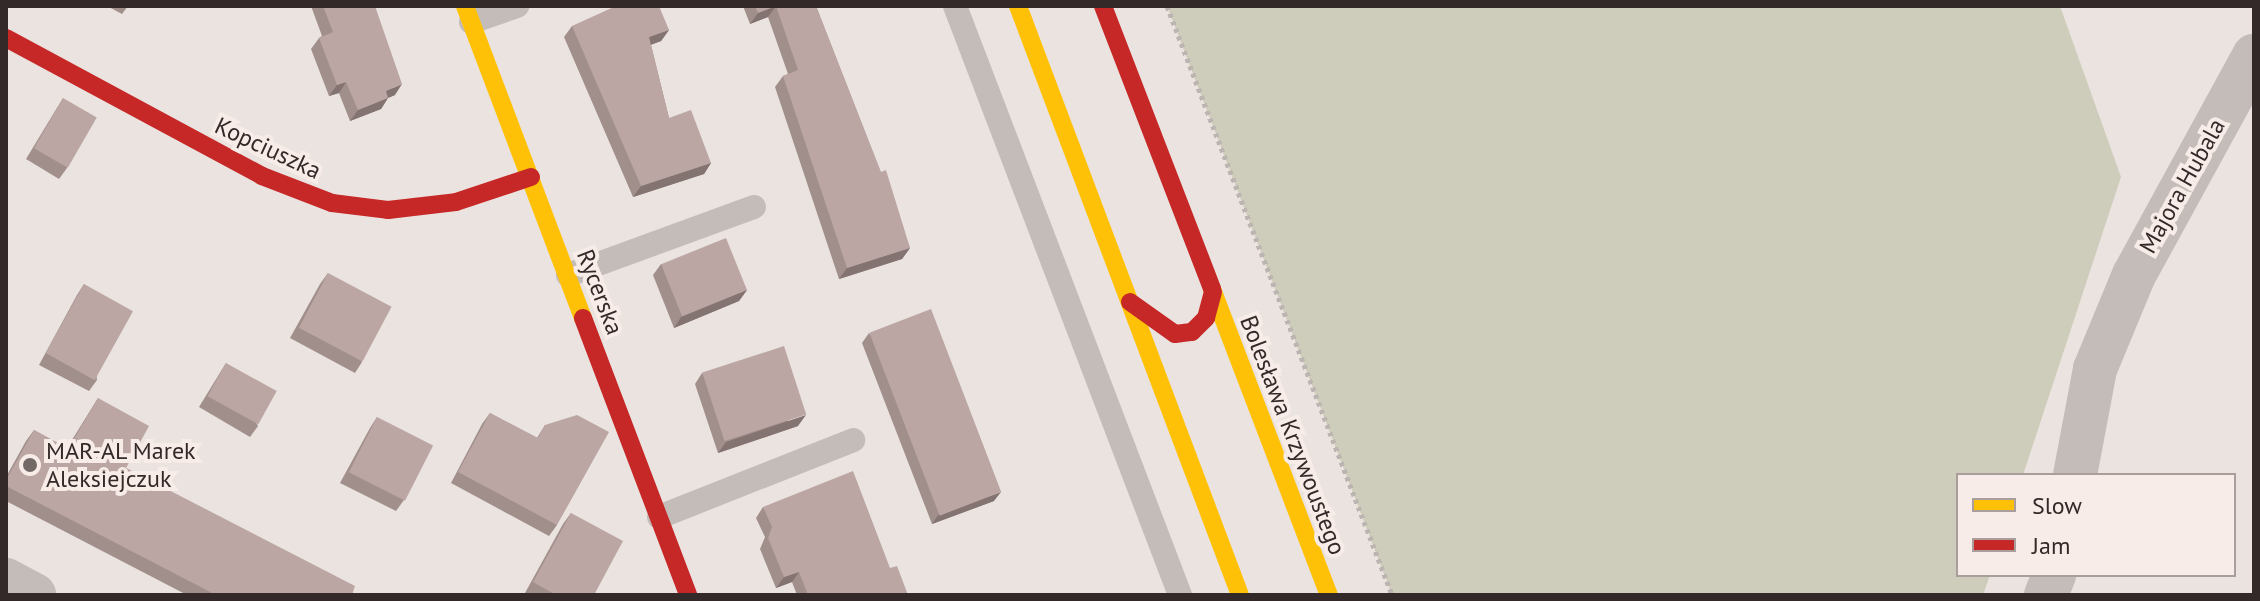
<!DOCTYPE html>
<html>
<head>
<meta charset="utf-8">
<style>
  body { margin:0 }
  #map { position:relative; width:2260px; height:601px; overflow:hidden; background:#eae3df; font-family:"PT Sans",sans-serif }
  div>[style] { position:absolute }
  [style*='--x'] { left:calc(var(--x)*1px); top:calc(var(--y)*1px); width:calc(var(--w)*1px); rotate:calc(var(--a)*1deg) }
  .green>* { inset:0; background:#cecdbb }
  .path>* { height:5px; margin-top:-2.5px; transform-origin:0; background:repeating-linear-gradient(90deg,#bcb4b1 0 4px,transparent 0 8px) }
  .lane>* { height:24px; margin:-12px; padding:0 12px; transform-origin:12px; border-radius:12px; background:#c3bcb9 }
  .street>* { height:44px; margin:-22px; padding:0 22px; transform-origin:22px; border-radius:22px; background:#c3bcb9 }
  .slow>* { height:18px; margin:-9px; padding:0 9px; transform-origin:9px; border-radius:9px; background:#ffc107 }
  .jam>* { height:18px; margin:-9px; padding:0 9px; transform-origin:9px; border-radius:9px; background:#c62828 }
  .wall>* { inset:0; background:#a18f8c }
  .shaded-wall>* { inset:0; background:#837472 }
  .building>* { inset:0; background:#bba6a3; transform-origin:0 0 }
  .dots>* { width:22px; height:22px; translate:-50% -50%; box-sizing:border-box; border:4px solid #f7ece7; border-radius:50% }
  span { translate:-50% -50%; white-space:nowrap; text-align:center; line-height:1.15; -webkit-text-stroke:8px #f7ece7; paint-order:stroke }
  .street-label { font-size:24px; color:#332928 }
  .poi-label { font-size:24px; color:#332928 }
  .left { translate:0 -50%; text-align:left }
  .frame { position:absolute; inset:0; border:8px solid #332928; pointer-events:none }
  .legend { position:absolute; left:1956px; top:473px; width:280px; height:104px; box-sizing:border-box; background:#f7ece7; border:2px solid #a99e9b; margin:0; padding:10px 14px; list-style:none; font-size:24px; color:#332928 }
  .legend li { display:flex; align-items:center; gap:16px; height:40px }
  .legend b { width:40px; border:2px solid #a99e9b }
</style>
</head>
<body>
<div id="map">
  <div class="green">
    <i style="clip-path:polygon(1167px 6px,2060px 6px,2121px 177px,2023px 475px,1958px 475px,1958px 575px,1990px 575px,1983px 595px,1392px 595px)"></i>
  </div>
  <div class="path">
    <i style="--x:1167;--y:6;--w:631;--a:69.09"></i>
  </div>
  <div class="lane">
    <i style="--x:955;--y:6;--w:631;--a:69.09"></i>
    <i style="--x:471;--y:22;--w:49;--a:-19.2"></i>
    <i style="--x:568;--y:275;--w:198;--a:-20.1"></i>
    <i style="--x:659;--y:517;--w:209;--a:-21.6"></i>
  </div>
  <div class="street">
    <i style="--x:2075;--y:475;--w:108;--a:-79.3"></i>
    <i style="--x:2095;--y:369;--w:102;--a:-67.5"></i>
    <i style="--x:2134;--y:275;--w:250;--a:-61.3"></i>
    <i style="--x:6;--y:580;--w:32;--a:28"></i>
    <i style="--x:2046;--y:595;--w:22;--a:-68"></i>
  </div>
  <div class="slow">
    <i style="--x:465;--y:6;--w:334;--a:69.3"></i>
    <i style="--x:1018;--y:6;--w:629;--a:69.35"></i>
    <i style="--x:1212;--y:289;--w:328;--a:69.1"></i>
  </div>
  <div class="jam">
    <i style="--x:1103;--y:6;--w:303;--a:68.9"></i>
    <i style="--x:6;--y:38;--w:291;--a:28.3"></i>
    <i style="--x:262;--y:176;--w:75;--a:21.1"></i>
    <i style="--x:332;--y:203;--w:56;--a:7.1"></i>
    <i style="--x:388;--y:210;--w:68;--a:-6.7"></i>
    <i style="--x:456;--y:202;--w:79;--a:-18.4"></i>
    <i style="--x:1130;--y:302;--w:55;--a:35.4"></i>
    <i style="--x:1175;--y:334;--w:17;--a:-7"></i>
    <i style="--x:1192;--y:332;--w:20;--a:-45"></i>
    <i style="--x:1206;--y:318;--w:27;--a:-75"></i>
    <i style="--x:583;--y:318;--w:296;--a:69.2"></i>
  </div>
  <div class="wall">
    <i style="clip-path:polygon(107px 6px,128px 6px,122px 14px)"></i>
    <i style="clip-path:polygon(311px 6px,375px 6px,395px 95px,388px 98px,381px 109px,350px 121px,339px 93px,329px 96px,311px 49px,319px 38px,322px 36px)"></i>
    <i style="clip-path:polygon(743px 6px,816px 6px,910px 248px,902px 259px,839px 279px,775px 87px,783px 76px,788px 74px,768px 17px,750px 24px)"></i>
    <i style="clip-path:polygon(572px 26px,669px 30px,661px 41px,651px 45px,669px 118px,711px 163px,704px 174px,633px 197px,564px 37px)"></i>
    <i style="clip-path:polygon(63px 98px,67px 168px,59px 179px,26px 159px)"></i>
    <i style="clip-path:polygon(661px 264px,747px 290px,739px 301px,674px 328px,653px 275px)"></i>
    <i style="clip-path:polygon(328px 273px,362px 362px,355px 373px,290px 338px,320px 284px)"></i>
    <i style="clip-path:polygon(84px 284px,97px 380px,89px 391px,39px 365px,77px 295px)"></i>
    <i style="clip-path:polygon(869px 333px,994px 501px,932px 524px,862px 343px)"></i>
    <i style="clip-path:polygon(226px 363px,258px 426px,250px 437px,199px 407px)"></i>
    <i style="clip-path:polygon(702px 373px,798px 426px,718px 453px,695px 384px)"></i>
    <i style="clip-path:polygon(98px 398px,126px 468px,352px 595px,187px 595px,6px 501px,6px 477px,26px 441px,34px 430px,67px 448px)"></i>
    <i style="clip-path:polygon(490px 413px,537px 438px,545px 425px,557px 525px,549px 536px,451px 483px,482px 424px)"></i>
    <i style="clip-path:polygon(377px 417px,404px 500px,396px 511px,340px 483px,370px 428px)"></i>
    <i style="clip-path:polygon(763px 507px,890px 568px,908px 595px,797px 595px,792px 582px,776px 588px,760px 549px,765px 537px,756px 518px)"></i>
    <i style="clip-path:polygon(571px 513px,594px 595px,528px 595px,525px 593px,563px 524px)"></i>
  </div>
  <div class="shaded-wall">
    <i style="clip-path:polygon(776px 6px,768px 17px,750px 24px,758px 13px)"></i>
    <i style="clip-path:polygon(669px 30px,661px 41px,641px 48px,649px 37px)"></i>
    <i style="clip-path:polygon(346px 82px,339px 93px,329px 96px,337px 85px)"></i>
    <i style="clip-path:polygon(402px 84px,395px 95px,378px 102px,386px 91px)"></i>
    <i style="clip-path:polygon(388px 98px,381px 109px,350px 121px,358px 110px)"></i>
    <i style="clip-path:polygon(711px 163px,704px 174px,633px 197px,641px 186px)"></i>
    <i style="clip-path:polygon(910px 248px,902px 259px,839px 279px,847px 268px)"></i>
    <i style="clip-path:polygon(747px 290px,739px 301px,674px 328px,681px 317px)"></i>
    <i style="clip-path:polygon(806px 415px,798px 426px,718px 453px,726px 442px)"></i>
    <i style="clip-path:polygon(1001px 492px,994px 501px,932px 524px,939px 514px)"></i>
    <i style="clip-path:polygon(799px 572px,792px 582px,776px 588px,784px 577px)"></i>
  </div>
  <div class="building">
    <i style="clip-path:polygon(323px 6px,375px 6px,402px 84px,386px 91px,388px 98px,358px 110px,346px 82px,337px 85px,319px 38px,333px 32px)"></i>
    <i style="clip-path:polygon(616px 6px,659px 6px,669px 30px,649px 37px,669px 118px,691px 110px,711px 163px,641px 186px,572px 26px)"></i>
    <i style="clip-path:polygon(755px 6px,816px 6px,881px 172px,886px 170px,910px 248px,847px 268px,783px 76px,798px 70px,776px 6px,758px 13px)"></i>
    <i style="left:63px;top:98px;width:39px;height:58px;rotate:30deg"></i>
    <i style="left:726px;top:238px;width:56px;height:70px;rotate:68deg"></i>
    <i style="left:328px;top:273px;width:72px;height:62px;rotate:28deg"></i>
    <i style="left:84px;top:284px;width:56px;height:79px;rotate:29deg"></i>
    <i style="left:931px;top:309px;width:196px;height:66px;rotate:69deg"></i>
    <i style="left:784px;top:346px;width:72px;height:86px;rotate:72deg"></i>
    <i style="left:226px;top:363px;width:58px;height:38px;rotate:29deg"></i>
    <i style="clip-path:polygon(98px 398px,149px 426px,126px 468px,355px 586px,352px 595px,216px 595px,6px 486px,6px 480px,34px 430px,68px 449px)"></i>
    <i style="clip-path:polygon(490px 413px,538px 438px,545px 425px,577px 415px,609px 432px,557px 525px,458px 472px)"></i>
    <i style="left:377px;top:417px;width:63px;height:62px;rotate:27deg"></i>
    <i style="clip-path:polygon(853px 471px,890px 568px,897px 566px,908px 595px,808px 595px,799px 572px,784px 577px,768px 538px,772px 527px,763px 507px)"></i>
    <i style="clip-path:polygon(571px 513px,623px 541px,594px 595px,556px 595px,533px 582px)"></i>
  </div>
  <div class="dots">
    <i style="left:30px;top:465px;background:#736a68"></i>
  </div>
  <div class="street-label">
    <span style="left:268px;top:148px;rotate:25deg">Kopciuszka</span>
    <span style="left:2182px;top:186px;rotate:-61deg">Majora Hubala</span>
    <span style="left:600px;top:292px;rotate:69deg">Rycerska</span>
    <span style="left:1293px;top:435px;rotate:69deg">Bolesława Krzywoustego</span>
  </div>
  <div class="poi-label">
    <span class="left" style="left:46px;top:465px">MAR-AL Marek<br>Aleksiejczuk</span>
  </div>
  <div class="frame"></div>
  <ul class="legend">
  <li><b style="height:10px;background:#ffc107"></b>Slow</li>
  <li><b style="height:10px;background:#c62828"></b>Jam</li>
  </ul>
</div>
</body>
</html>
